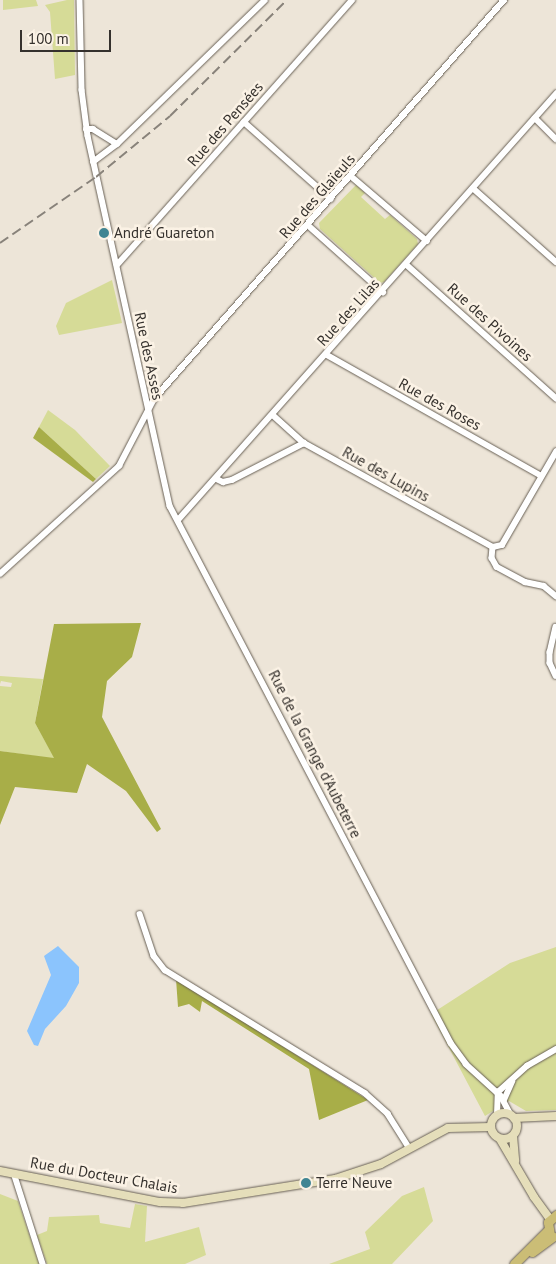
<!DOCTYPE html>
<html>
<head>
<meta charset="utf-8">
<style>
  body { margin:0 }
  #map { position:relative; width:556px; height:1264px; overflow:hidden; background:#ede5d8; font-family:"PT Sans",sans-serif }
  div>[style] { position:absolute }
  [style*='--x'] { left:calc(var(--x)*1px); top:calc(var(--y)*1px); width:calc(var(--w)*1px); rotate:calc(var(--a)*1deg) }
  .green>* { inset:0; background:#d6db97 }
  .forest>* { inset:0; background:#a8ae48 }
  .water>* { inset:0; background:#8bc4fd }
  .roads { filter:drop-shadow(0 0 1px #686055) drop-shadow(0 0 1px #686055) }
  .minor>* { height:5.5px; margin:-2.75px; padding:0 2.75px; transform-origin:2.75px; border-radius:2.75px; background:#fff }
  .secondary>* { height:8px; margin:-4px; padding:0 4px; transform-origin:4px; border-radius:4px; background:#e5deba }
  .secondary>.ring { margin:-4px; padding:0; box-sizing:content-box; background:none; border:8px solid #e5deba; border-radius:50% }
  .primary>* { height:9px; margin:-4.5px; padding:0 4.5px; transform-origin:4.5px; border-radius:4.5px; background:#cbbd76 }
  .rail>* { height:2px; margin-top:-1px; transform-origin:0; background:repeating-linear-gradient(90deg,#88827a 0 10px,transparent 0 15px) }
  .dots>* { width:14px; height:14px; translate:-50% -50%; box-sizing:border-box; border:2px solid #fbf2e5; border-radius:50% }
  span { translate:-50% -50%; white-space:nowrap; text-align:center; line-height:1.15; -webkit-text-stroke:5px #fbf2e5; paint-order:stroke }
  .street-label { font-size:15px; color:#35312d }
  .poi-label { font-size:15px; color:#35312d }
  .left { translate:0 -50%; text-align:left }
  .scale { position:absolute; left:20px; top:30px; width:91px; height:22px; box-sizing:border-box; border:2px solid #35312d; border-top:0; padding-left:6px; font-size:15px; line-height:18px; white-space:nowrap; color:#35312d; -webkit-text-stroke:4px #fbf2e5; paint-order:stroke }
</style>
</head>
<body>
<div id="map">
  <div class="green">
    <i style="clip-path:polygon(3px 0,36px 0,38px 6px,3px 10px)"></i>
    <i style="clip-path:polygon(67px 0,74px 0,75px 75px,55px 79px,50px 12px,45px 5px)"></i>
    <i style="clip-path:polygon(356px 185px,365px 193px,361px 197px,385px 219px,390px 215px,417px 239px,418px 244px,384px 282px,380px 283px,320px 229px,319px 223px)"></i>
    <i style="clip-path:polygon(112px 280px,122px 323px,59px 335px,56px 326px,66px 303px)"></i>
    <i style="clip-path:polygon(48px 410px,75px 430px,110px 466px,96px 479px,39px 427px)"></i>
    <i style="clip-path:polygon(0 676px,43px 679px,35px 723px,55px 759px,0 751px,0 686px,11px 687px,12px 683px,1px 681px,0 684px)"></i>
    <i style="clip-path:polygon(556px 947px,556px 1110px,526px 1111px,509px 1101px,485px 1116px,431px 1014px,510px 963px)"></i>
    <i style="clip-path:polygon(424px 1187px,433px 1221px,392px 1264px,329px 1264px,370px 1249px,365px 1232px,402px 1196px)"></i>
    <i style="clip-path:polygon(0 1194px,18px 1201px,39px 1264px,0 1264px)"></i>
    <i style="clip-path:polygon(135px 1204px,147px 1206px,145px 1242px,199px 1227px,206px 1255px,185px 1264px,47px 1264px,37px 1235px,47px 1231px,49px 1217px,99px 1215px,100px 1223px,130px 1228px)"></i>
  </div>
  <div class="forest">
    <i style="clip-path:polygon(39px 427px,96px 479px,93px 482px,33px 438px)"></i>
    <i style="clip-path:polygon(141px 623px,132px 657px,107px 681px,102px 717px,161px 829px,157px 832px,126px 791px,87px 764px,77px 793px,15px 787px,0 825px,0 751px,54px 758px,35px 723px,54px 624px)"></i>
    <i style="clip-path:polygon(176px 979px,368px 1100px,319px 1120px,309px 1069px,202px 1001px,200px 1012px,189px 1004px,178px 1007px)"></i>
  </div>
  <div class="water">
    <i style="clip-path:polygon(58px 946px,79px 967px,79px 983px,66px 1006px,45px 1029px,38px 1046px,34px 1045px,27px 1031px,51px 975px,44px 956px)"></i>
  </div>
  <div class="roads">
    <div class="minor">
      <i style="--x:80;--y:0;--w:90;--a:88.7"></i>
      <i style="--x:82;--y:90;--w:46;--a:82.6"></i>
      <i style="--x:88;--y:136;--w:379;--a:77.5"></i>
      <i style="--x:170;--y:506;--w:606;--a:62.38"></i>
      <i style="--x:451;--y:1043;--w:26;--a:54"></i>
      <i style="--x:466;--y:1064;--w:47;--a:42.4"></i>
      <i style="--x:501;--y:1096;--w:21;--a:62"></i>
      <i style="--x:535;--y:118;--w:30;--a:45"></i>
      <i style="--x:244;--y:122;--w:116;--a:41.5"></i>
      <i style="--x:86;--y:129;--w:7;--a:0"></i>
      <i style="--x:93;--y:129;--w:28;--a:32"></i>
      <i style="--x:93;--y:162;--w:30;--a:-37"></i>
      <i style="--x:117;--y:144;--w:206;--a:-44.2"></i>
      <i style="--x:351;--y:176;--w:100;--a:40.5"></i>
      <i style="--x:473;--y:188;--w:111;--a:41.7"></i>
      <i style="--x:308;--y:225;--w:101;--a:41.8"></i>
      <i style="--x:117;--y:265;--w:354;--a:-48.4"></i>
      <i style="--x:407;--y:265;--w:200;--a:41.8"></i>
      <i style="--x:327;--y:355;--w:244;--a:29.4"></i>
      <i style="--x:273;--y:415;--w:42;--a:42.1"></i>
      <i style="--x:304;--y:443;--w:216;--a:28.8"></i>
      <i style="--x:217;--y:479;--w:7;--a:27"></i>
      <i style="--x:223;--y:482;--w:9;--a:-13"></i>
      <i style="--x:232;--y:480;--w:81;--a:-27.2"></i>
      <i style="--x:178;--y:520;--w:570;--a:-48.42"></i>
      <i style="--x:493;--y:547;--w:9;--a:-13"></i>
      <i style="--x:502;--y:545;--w:108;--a:-59.9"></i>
      <i style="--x:493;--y:547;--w:11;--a:95"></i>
      <i style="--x:492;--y:558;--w:10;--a:61"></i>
      <i style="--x:497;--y:567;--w:32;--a:28"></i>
      <i style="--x:525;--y:582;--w:19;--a:12"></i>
      <i style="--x:544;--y:586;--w:16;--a:40"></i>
      <i style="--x:0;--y:574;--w:161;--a:-42.2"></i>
      <i style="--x:119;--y:466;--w:76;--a:-62.4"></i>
      <i style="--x:154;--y:399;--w:531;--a:-48.74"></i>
      <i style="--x:556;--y:627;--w:26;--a:103"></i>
      <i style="--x:550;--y:652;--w:11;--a:90"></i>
      <i style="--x:550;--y:663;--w:14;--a:65"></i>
      <i style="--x:140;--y:914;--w:44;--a:71.6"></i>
      <i style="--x:154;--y:956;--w:18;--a:52"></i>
      <i style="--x:165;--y:970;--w:235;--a:31.6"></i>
      <i style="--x:365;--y:1093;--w:31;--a:42"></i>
      <i style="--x:388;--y:1114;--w:41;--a:57.8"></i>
      <i style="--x:498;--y:1092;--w:39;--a:-42"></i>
      <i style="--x:527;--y:1066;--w:34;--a:-30"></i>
      <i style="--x:504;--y:1100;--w:20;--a:-66"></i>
      <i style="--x:497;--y:1115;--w:23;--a:-88"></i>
      <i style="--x:14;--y:1173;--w:96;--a:72.3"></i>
    </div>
    <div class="secondary">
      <i class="ring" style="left:491px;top:1113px;width:18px;height:18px"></i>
      <i style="--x:514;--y:1118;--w:42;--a:-2.7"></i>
      <i style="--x:513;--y:1136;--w:25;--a:85"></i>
      <i style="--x:500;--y:1139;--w:67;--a:59.6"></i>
      <i style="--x:534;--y:1197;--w:27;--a:54"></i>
      <i style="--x:0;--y:1171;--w:163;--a:11"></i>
      <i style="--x:160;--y:1202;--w:23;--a:2"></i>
      <i style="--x:183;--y:1203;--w:154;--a:-9"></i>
      <i style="--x:335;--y:1179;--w:48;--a:-18.1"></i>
      <i style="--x:381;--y:1164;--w:76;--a:-28.2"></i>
      <i style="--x:448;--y:1128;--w:43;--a:-1.3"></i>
    </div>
    <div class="primary">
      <i style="--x:550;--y:1235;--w:13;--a:-99"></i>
      <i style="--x:548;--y:1222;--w:11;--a:-41"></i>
      <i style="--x:532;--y:1252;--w:26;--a:-36"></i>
      <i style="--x:514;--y:1264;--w:48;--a:-45"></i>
    </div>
  </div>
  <div class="rail">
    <i style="--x:0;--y:243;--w:116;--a:-34.5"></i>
    <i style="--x:96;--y:177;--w:96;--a:-39.5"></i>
    <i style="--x:170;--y:116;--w:165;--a:-44.8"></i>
  </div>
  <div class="dots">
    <i style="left:104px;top:233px;background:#408593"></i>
    <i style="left:306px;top:1183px;background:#408593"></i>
  </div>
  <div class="street-label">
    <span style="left:225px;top:124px;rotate:-49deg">Rue des Pensées</span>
    <span style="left:317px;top:196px;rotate:-49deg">Rue des Glaïeuls</span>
    <span style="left:348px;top:312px;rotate:-48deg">Rue des Lilas</span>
    <span style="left:490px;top:322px;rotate:42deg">Rue des Pivoines</span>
    <span style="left:149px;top:356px;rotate:78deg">Rue des Asses</span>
    <span style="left:440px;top:404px;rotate:29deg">Rue des Roses</span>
    <span style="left:386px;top:474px;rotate:29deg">Rue des Lupins</span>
    <span style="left:315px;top:754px;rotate:63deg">Rue de la Grange d'Aubeterre</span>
    <span style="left:104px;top:1175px;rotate:10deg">Rue du Docteur Chalais</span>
  </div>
  <div class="poi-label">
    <span class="left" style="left:114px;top:233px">André Guareton</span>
    <span class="left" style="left:316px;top:1183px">Terre Neuve</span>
  </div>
  <div class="scale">100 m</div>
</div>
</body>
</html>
